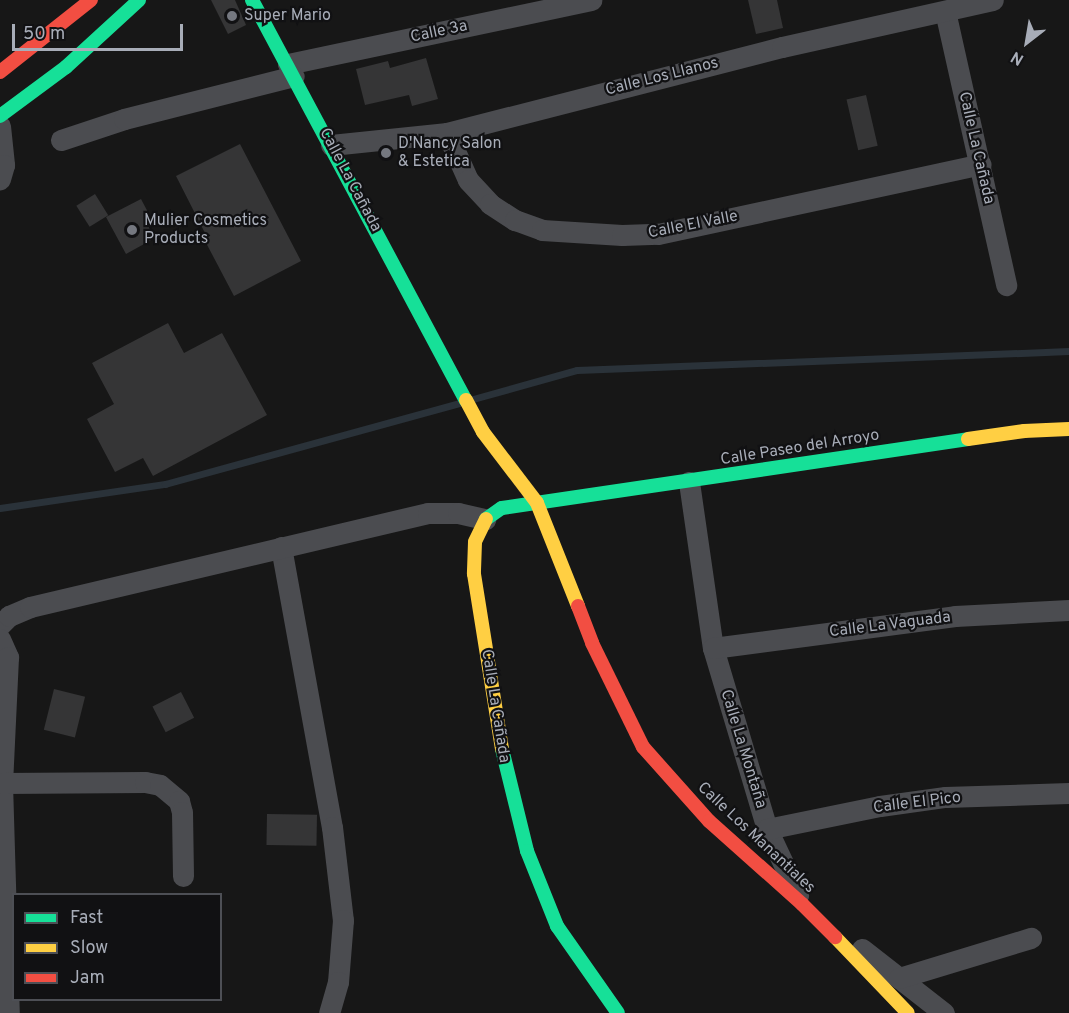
<!DOCTYPE html>
<html>
<head>
<meta charset="utf-8">
<style>
  body { margin:0 }
  #map { position:relative; width:1069px; height:1013px; overflow:hidden; background:#171717; font-family:Overpass,sans-serif }
  div>[style] { position:absolute }
  [style*='--x'] { left:calc(var(--x)*1px); top:calc(var(--y)*1px); width:calc(var(--w)*1px); rotate:calc(var(--a)*1deg) }
  .stream>* { height:7px; margin:-3.5px; padding:0 3.5px; transform-origin:3.5px; border-radius:3.5px; background:#2a3239 }
  .building>* { inset:0; background:#353536; transform-origin:0 0 }
  .street>* { height:21px; margin:-10.5px; padding:0 10.5px; transform-origin:10.5px; border-radius:10.5px; background:#4b4c50 }
  .fast>* { height:14px; margin:-7px; padding:0 7px; transform-origin:7px; border-radius:7px; background:#16e098 }
  .slow>* { height:14px; margin:-7px; padding:0 7px; transform-origin:7px; border-radius:7px; background:#ffcf43 }
  .jam>* { height:14px; margin:-7px; padding:0 7px; transform-origin:7px; border-radius:7px; background:#f24e42 }
  .dots>* { width:16px; height:16px; translate:-50% -50%; box-sizing:border-box; border:3px solid #111113; border-radius:50% }
  span { translate:-50% -50%; white-space:nowrap; text-align:center; line-height:1.15; -webkit-text-stroke:4.5px #111113; paint-order:stroke }
  .poi-label { font-size:16px; color:#a8adb8 }
  .left { translate:0 -50%; text-align:left }
  .street-label { font-size:16px; color:#a8adb8 }
  .legend { position:absolute; left:12px; top:893px; width:210px; height:108px; box-sizing:border-box; background:#111113; border:2px solid #4d4f55; margin:0; padding:8px 10px; list-style:none; font-size:18px; color:#a8adb8 }
  .legend li { display:flex; align-items:center; gap:12px; height:30px }
  .legend b { width:30px; border:2px solid #4d4f55 }
  .north { position:absolute; left:997px; top:12px; width:60px; height:60px; -webkit-text-stroke:4px #111113; paint-order:stroke; rotate:211deg; font-size:16px; font-weight:700; line-height:24px; text-align:center; color:#a8adb8 }
  .north::after { content:''; display:block; margin:auto; width:21px; height:27px; background:#a8adb8; clip-path:polygon(50% 0,100% 100%,50% 72%,0 100%) }
  .scale { position:absolute; left:12px; top:24px; width:171px; height:27px; box-sizing:border-box; border:3px solid #a8adb8; border-top:0; padding-left:8px; font-size:18px; line-height:21px; white-space:nowrap; color:#a8adb8; -webkit-text-stroke:4px #111113; paint-order:stroke }
</style>
</head>
<body>
<div id="map">
  <div class="stream">
    <i style="--x:473;--y:399;--w:108;--a:-15.6"></i>
    <i style="--x:577;--y:370;--w:492;--a:-2.2"></i>
    <i style="--x:0;--y:508;--w:167;--a:-8.3"></i>
    <i style="--x:165;--y:484;--w:305;--a:-15.4"></i>
  </div>
  <div class="building">
    <i style="clip-path:polygon(211px 0,235px 0,246px 25px,228px 34px)"></i>
    <i style="clip-path:polygon(748px 0,777px 0,783px 28px,756px 34px)"></i>
    <i style="clip-path:polygon(426px 58px,438px 99px,412px 106px,409px 95px,365px 105px,356px 69px,388px 61px,390px 68px)"></i>
    <i style="left:866px;top:95px;width:52px;height:20px;rotate:77deg"></i>
    <i style="clip-path:polygon(240px 144px,301px 261px,234px 296px,204px 239px,207px 237px,176px 176px)"></i>
    <i style="left:95px;top:194px;width:25px;height:22px;rotate:58deg"></i>
    <i style="clip-path:polygon(141px 199px,151px 218px,146px 221px,155px 238px,126px 254px,106px 217px)"></i>
    <i style="clip-path:polygon(168px 323px,184px 353px,222px 333px,267px 415px,153px 476px,143px 458px,115px 472px,87px 419px,114px 404px,92px 363px)"></i>
    <i style="left:54px;top:689px;width:32px;height:42px;rotate:14deg"></i>
    <i style="left:181px;top:692px;width:29px;height:32px;rotate:63deg"></i>
    <i style="left:267px;top:814px;width:50px;height:31px;rotate:1deg"></i>
  </div>
  <div class="street">
    <i style="--x:945;--y:11;--w:281;--a:77.4"></i>
    <i style="--x:288;--y:64;--w:310;--a:-11.9"></i>
    <i style="--x:0;--y:126;--w:39;--a:84"></i>
    <i style="--x:4;--y:165;--w:15;--a:106"></i>
    <i style="--x:447;--y:133;--w:51;--a:65.9"></i>
    <i style="--x:468;--y:180;--w:33;--a:47"></i>
    <i style="--x:490;--y:204;--w:30;--a:33"></i>
    <i style="--x:515;--y:220;--w:29;--a:20"></i>
    <i style="--x:542;--y:230;--w:80;--a:3.6"></i>
    <i style="--x:622;--y:235;--w:36;--a:-2"></i>
    <i style="--x:658;--y:234;--w:330;--a:-12.2"></i>
    <i style="--x:61;--y:140;--w:66;--a:-18.4"></i>
    <i style="--x:124;--y:119;--w:175;--a:-14.2"></i>
    <i style="--x:331;--y:145;--w:117;--a:-5.9"></i>
    <i style="--x:447;--y:133;--w:346;--a:-14.4"></i>
    <i style="--x:782;--y:47;--w:216;--a:-12.6"></i>
    <i style="--x:689;--y:482;--w:168;--a:81.8"></i>
    <i style="--x:713;--y:648;--w:189;--a:73.4"></i>
    <i style="--x:767;--y:829;--w:73;--a:64.8"></i>
    <i style="--x:281;--y:547;--w:285;--a:79.7"></i>
    <i style="--x:332;--y:827;--w:94;--a:83.3"></i>
    <i style="--x:343;--y:920;--w:62;--a:94.6"></i>
    <i style="--x:338;--y:982;--w:32;--a:106"></i>
    <i style="--x:0;--y:625;--w:13;--a:-45"></i>
    <i style="--x:9;--y:616;--w:23;--a:-23"></i>
    <i style="--x:30;--y:607;--w:409;--a:-13.3"></i>
    <i style="--x:428;--y:513;--w:30;--a:0"></i>
    <i style="--x:458;--y:513;--w:28;--a:13"></i>
    <i style="--x:0;--y:639;--w:20;--a:66"></i>
    <i style="--x:8;--y:657;--w:126;--a:92.7"></i>
    <i style="--x:2;--y:783;--w:230;--a:88.3"></i>
    <i style="--x:713;--y:648;--w:244;--a:-7.5"></i>
    <i style="--x:955;--y:616;--w:114;--a:-3"></i>
    <i style="--x:2;--y:783;--w:143;--a:-0.4"></i>
    <i style="--x:145;--y:782;--w:15;--a:11"></i>
    <i style="--x:160;--y:785;--w:25;--a:40"></i>
    <i style="--x:179;--y:801;--w:11;--a:75"></i>
    <i style="--x:182;--y:812;--w:64;--a:89.1"></i>
    <i style="--x:767;--y:829;--w:115;--a:-11.5"></i>
    <i style="--x:880;--y:806;--w:66;--a:-7.9"></i>
    <i style="--x:945;--y:797;--w:124;--a:-1.8"></i>
    <i style="--x:862;--y:949;--w:104;--a:38"></i>
    <i style="--x:899;--y:978;--w:138;--a:-16.9"></i>
  </div>
  <div class="fast">
    <i style="--x:252;--y:0;--w:454;--a:61.9"></i>
    <i style="--x:0;--y:116;--w:82;--a:-36.6"></i>
    <i style="--x:66;--y:67;--w:99;--a:-42.5"></i>
    <i style="--x:486;--y:519;--w:19;--a:-35"></i>
    <i style="--x:502;--y:508;--w:471;--a:-8.4"></i>
    <i style="--x:502;--y:749;--w:105;--a:76.2"></i>
    <i style="--x:527;--y:851;--w:81;--a:68.2"></i>
    <i style="--x:557;--y:926;--w:106;--a:55"></i>
  </div>
  <div class="slow">
    <i style="--x:466;--y:400;--w:36;--a:62"></i>
    <i style="--x:483;--y:432;--w:89;--a:52.7"></i>
    <i style="--x:537;--y:503;--w:111;--a:68.3"></i>
    <i style="--x:968;--y:439;--w:57;--a:-8.1"></i>
    <i style="--x:1024;--y:431;--w:45;--a:-2.5"></i>
    <i style="--x:486;--y:519;--w:25;--a:116"></i>
    <i style="--x:475;--y:542;--w:32;--a:92"></i>
    <i style="--x:474;--y:574;--w:177;--a:80.9"></i>
    <i style="--x:835;--y:937;--w:105;--a:46.2"></i>
  </div>
  <div class="jam">
    <i style="--x:0;--y:72;--w:116;--a:-38.4"></i>
    <i style="--x:578;--y:606;--w:40;--a:69"></i>
    <i style="--x:592;--y:643;--w:116;--a:63.9"></i>
    <i style="--x:643;--y:747;--w:99;--a:48.3"></i>
    <i style="--x:709;--y:821;--w:125;--a:41.7"></i>
    <i style="--x:802;--y:904;--w:47;--a:45"></i>
  </div>
  <div class="dots">
    <i style="left:232px;top:16px;background:#757880"></i>
    <i style="left:386px;top:153px;background:#757880"></i>
    <i style="left:132px;top:230px;background:#757880"></i>
  </div>
  <div class="poi-label">
    <span class="left" style="left:244px;top:16px">Super Mario</span>
    <span class="left" style="left:398px;top:153px">D'Nancy Salon<br>&amp; Estetica</span>
    <span class="left" style="left:144px;top:230px">Mulier Cosmetics<br>Products</span>
  </div>
  <div class="street-label">
    <span style="left:439px;top:32px;rotate:-12deg">Calle 3a</span>
    <span style="left:662px;top:77px;rotate:-14deg">Calle Los Llanos</span>
    <span style="left:976px;top:148px;rotate:77deg">Calle La Cañada</span>
    <span style="left:350px;top:180px;rotate:62deg">Calle La Cañada</span>
    <span style="left:693px;top:225px;rotate:-11deg">Calle El Valle</span>
    <span style="left:800px;top:448px;rotate:-9deg">Calle Paseo del Arroyo</span>
    <span style="left:890px;top:625px;rotate:-7deg">Calle La Vaguada</span>
    <span style="left:495px;top:706px;rotate:81deg">Calle La Cañada</span>
    <span style="left:743px;top:749px;rotate:73deg">Calle La Montaña</span>
    <span style="left:917px;top:803px;rotate:-7deg">Calle El Pico</span>
    <span style="left:756px;top:838px;rotate:43deg">Calle Los Manantiales</span>
  </div>
  <ul class="legend">
  <li><b style="height:8px;background:#16e098"></b>Fast</li>
  <li><b style="height:8px;background:#ffcf43"></b>Slow</li>
  <li><b style="height:8px;background:#f24e42"></b>Jam</li>
  </ul>
  <div class="north">N</div>
  <div class="scale">50 m</div>
</div>
</body>
</html>
